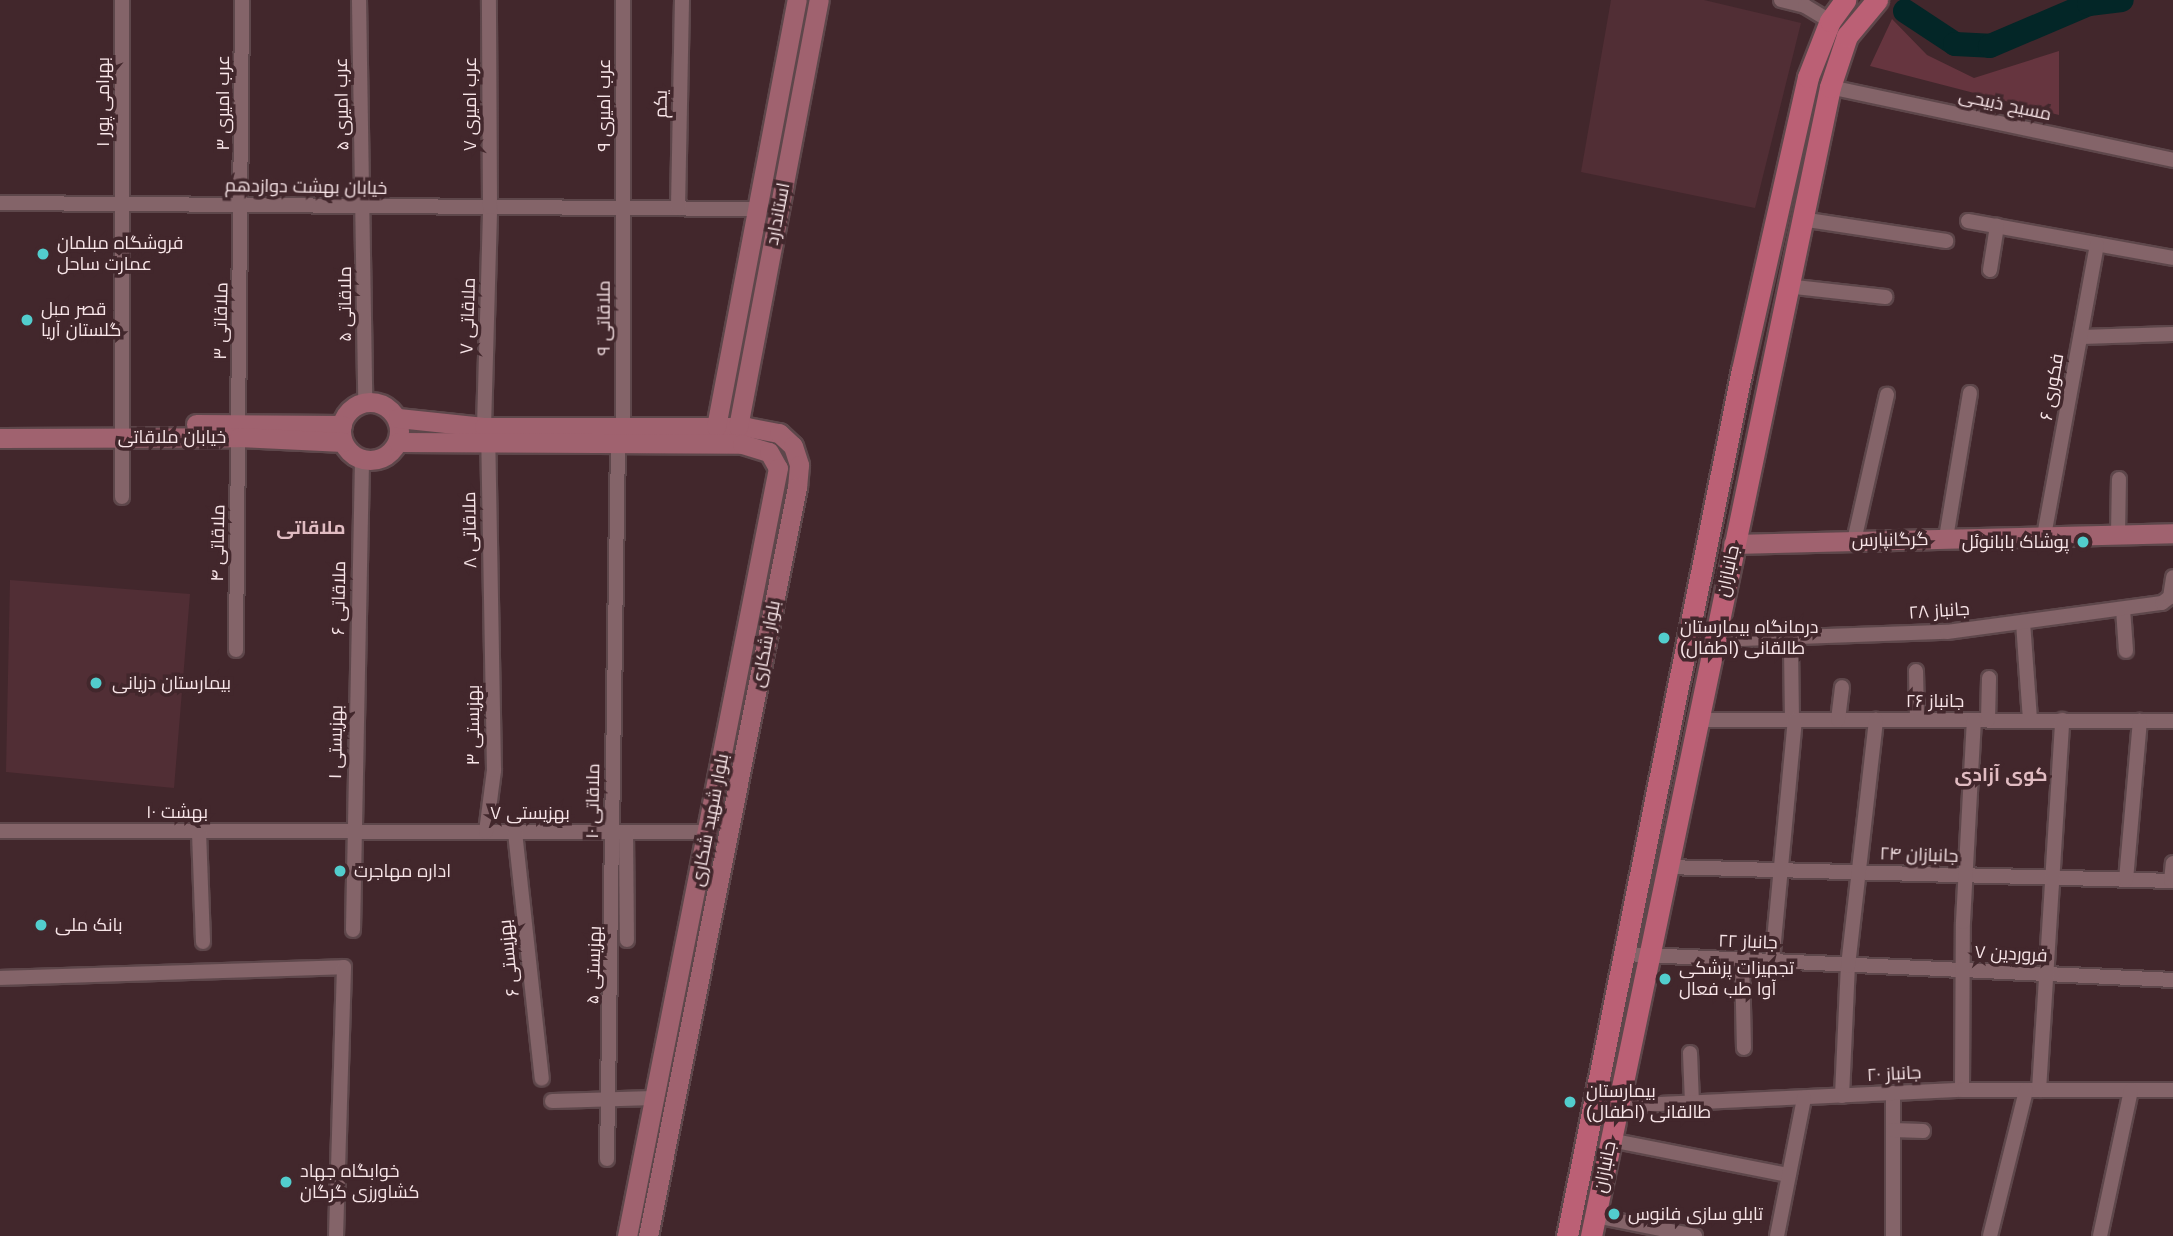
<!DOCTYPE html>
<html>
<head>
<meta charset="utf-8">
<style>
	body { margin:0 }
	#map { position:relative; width:2173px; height:1236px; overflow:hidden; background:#42272c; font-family:Helvetica,Cairo,sans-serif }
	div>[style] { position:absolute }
	.built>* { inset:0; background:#512e35 }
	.green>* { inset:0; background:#66353f }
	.river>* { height:24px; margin:-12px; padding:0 12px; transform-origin:12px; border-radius:12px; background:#032627 }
	.roads { filter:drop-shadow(2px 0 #5e474b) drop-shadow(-2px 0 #5e474b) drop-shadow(0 2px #5e474b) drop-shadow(0 -2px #5e474b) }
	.street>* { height:14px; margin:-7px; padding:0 7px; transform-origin:7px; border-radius:7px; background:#846469 }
	.secondary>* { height:19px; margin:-9.5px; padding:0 9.5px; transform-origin:9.5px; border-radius:9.5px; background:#a0626f }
	.secondary>.ring { margin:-9.5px; padding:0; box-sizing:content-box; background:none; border:19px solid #a0626f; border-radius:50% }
	.primary>* { height:21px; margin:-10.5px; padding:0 10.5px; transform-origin:10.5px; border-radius:10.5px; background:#bb6075 }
	.dots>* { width:19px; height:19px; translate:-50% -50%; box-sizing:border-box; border:4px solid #42272c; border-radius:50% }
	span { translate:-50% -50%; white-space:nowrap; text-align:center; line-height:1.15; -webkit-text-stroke:7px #42272c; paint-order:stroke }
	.street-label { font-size:18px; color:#f8e5e8 }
	.poi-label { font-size:18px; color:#f8e5e8 }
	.left { translate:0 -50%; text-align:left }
	.right { translate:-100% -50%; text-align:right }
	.neighbourhood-label { font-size:19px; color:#e1bcc2; font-weight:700 }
</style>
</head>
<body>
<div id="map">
	<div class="built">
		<div style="clip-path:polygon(1611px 0,1704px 0,1801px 23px,1755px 208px,1581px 172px)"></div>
		<div style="clip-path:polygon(10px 580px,190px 594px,174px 788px,6px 772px)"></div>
	</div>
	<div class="green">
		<div style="clip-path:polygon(1892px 19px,1927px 55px,1974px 78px,2059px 51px,2059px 115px,1870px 66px)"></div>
	</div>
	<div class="river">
		<div style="left:1905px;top:11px;width:60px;rotate:33.4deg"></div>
		<div style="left:1955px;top:44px;width:35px;rotate:3deg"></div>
		<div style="left:1990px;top:46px;width:108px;rotate:-23deg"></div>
		<div style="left:2089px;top:4px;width:33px;rotate:-7deg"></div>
	</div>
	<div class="roads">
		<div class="street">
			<div style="left:122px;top:0;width:497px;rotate:90deg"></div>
			<div style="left:359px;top:0;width:401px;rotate:89.1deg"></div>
			<div style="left:623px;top:0;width:427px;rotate:90deg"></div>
			<div style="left:1781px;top:0;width:25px;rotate:14deg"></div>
			<div style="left:1805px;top:6px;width:29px;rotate:31deg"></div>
			<div style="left:1830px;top:87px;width:351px;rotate:12deg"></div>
			<div style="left:0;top:203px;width:755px;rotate:0.46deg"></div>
			<div style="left:678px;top:208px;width:208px;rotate:-88.9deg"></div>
			<div style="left:1801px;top:219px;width:147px;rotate:8.6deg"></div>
			<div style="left:1968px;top:221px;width:208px;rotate:10.2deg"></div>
			<div style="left:1990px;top:270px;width:45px;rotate:-81deg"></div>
			<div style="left:1786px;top:286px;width:100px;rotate:6.3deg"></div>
			<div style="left:2081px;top:337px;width:92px;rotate:-1.9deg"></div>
			<div style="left:484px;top:427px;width:220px;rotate:-88.4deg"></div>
			<div style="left:490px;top:207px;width:207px;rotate:-90.3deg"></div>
			<div style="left:2118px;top:534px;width:55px;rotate:-89deg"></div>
			<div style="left:2044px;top:536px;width:296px;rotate:-79.7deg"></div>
			<div style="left:1946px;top:538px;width:147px;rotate:-80.6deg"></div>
			<div style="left:1854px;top:541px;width:150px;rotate:-77.3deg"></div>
			<div style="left:2123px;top:609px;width:42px;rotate:85.9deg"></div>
			<div style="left:2023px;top:622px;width:98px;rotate:85.9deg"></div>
			<div style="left:1713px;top:640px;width:234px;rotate:-2deg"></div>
			<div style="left:1947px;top:632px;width:217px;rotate:-7.7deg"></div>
			<div style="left:2162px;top:603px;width:10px;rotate:-37deg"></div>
			<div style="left:2170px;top:597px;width:20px;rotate:-81deg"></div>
			<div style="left:1791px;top:648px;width:72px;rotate:89.2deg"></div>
			<div style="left:236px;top:650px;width:650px;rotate:-89.47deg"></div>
			<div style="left:1916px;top:671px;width:49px;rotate:88.8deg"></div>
			<div style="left:1696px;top:720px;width:477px;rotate:0.1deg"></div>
			<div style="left:1838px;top:720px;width:33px;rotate:-83deg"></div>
			<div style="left:1988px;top:720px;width:42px;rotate:-88.6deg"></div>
			<div style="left:0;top:831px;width:707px;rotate:0.08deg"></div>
			<div style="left:199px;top:832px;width:110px;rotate:87.9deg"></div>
			<div style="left:486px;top:832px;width:63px;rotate:-82.6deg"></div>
			<div style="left:494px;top:770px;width:328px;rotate:-91deg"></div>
			<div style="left:515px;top:832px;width:248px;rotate:83.8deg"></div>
			<div style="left:626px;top:832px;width:108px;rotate:89.5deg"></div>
			<div style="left:1666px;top:867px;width:507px;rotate:1.58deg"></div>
			<div style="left:2126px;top:880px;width:160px;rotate:-85deg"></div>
			<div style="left:2171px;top:881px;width:18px;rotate:-84deg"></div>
			<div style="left:353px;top:930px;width:471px;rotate:-88.9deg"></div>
			<div style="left:1624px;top:954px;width:550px;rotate:2.71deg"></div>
			<div style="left:1742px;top:961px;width:87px;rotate:88.7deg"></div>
			<div style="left:1772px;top:962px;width:243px;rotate:-84.6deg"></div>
			<div style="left:0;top:978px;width:344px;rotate:-1.8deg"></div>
			<div style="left:344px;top:967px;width:269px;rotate:91.7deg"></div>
			<div style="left:1690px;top:1053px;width:50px;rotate:87.7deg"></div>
			<div style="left:1962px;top:1090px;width:168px;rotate:-89.7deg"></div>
			<div style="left:1963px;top:922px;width:202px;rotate:-86.9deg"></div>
			<div style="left:2039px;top:1090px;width:371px;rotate:-86.4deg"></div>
			<div style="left:1893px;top:1094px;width:142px;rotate:90deg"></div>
			<div style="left:1842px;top:1096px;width:130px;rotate:-87.4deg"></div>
			<div style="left:1848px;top:966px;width:248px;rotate:-83.5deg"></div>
			<div style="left:552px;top:1101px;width:103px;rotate:-1.7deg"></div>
			<div style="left:1617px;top:1106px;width:345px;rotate:-2.7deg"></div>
			<div style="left:1962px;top:1090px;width:211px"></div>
			<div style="left:1893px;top:1130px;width:30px;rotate:2deg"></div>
			<div style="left:1610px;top:1140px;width:182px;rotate:11.1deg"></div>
			<div style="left:607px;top:1159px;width:716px;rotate:-89.12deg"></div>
			<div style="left:1595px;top:1216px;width:102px;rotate:11.3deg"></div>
			<div style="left:1777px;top:1236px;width:141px;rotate:-78.9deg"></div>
			<div style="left:1990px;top:1236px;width:150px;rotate:-76.1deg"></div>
			<div style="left:2100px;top:1236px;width:149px;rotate:-78deg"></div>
		</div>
		<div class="secondary">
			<div class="ring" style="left:341px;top:402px;width:39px;height:39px"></div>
			<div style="left:398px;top:418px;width:86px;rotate:6deg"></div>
			<div style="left:484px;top:427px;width:263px"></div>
			<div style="left:747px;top:427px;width:33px;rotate:11deg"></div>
			<div style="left:779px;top:433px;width:19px;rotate:43deg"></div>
			<div style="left:793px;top:446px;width:20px;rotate:72deg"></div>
			<div style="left:799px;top:465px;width:22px;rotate:95deg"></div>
			<div style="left:797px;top:487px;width:764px;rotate:101.25deg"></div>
			<div style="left:196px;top:424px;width:146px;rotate:0.4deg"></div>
			<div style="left:716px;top:427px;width:435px;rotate:-79.3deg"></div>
			<div style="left:738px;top:427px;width:435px;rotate:-79.3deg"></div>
			<div style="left:0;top:438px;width:239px;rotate:-0.2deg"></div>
			<div style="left:239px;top:437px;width:104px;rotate:2.8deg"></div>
			<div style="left:398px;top:442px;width:344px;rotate:0.3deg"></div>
			<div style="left:742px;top:444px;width:28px;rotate:17deg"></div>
			<div style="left:769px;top:452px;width:18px;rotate:61deg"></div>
			<div style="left:778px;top:468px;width:783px;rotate:101.12deg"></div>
			<div style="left:1733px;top:544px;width:440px;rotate:-1.4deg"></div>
		</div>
		<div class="primary">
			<div style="left:1567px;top:1236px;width:884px;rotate:-78.58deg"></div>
			<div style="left:1742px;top:370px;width:300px;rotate:-77.3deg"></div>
			<div style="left:1808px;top:77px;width:60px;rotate:-68.6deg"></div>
			<div style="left:1830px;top:21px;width:26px;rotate:-54deg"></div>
			<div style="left:1591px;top:1236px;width:1174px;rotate:-78.25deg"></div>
			<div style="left:1830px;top:87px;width:54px;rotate:-71.6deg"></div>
			<div style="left:1847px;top:36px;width:47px;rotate:-50.2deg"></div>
		</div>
	</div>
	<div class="dots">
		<div style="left:43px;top:254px;background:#52cdcd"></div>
		<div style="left:27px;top:320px;background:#52cdcd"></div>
		<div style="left:2083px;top:542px;background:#52cdcd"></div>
		<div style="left:1664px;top:638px;background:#52cdcd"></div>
		<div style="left:96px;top:683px;background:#52cdcd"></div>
		<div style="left:340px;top:871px;background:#52cdcd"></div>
		<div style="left:41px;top:925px;background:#52cdcd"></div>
		<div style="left:1665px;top:979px;background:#52cdcd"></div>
		<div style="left:1570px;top:1102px;background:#52cdcd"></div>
		<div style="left:286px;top:1182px;background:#52cdcd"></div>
		<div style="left:1614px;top:1214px;background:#52cdcd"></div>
	</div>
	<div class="street-label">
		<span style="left:103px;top:102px;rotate:-90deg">۱ بهرامی پور</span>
		<span style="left:223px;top:103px;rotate:-90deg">۳ عرب امیری</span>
		<span style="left:342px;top:104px;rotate:-91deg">۵ عرب امیری</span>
		<span style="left:470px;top:104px;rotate:-90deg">۷ عرب امیری</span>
		<span style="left:661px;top:104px;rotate:-89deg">یکم</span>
		<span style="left:604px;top:105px;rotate:-90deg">۹ عرب امیری</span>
		<span style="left:2005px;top:105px;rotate:12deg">مسیح ذبیحی</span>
		<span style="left:306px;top:187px;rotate:1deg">خیابان بهشت دوازدهم</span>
		<span style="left:778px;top:214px;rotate:-79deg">استاندارد</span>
		<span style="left:345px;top:304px;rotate:-90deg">ملاقاتی ۵</span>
		<span style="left:468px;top:316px;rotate:-88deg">۷ ملاقاتی</span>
		<span style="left:604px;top:318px;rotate:-90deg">ملاقاتی ۹</span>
		<span style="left:221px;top:321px;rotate:-89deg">ملاقاتی ۳</span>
		<span style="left:2052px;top:387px;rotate:-80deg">فکوری ۶</span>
		<span style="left:172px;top:437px">خیابان ملاقاتی</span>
		<span style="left:470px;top:530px;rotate:-91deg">ملاقاتی ۸</span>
		<span style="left:1890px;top:540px;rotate:-1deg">گرگانپارس</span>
		<span style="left:218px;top:543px;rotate:-89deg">ملاقاتی ۴</span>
		<span style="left:1728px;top:571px;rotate:-78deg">جانبازان</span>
		<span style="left:339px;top:598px;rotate:-89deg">۶ ملاقاتی</span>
		<span style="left:1939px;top:611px;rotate:-4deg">جانباز ۲۸</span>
		<span style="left:766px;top:644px;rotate:-79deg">بلوار شکاری</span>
		<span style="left:1935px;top:701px">جانباز ۲۶</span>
		<span style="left:473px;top:725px;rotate:-90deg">۳ بهزیستی</span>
		<span style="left:336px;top:742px;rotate:-89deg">بهزیستی ۱</span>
		<span style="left:593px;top:801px;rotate:-89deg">۱۰ ملاقاتی</span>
		<span style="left:177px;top:812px">بهشت ۱۰</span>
		<span style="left:530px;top:813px">۷ بهزیستی</span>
		<span style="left:710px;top:820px;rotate:-79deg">بلوار شهید شکاری</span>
		<span style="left:1919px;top:855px;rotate:2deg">جانبازان ۲۴</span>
		<span style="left:1748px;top:942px;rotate:2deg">۲۲ جانباز</span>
		<span style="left:2011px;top:954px;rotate:3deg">فروردین ۷</span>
		<span style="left:509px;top:958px;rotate:-96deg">بهزیستی ۶</span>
		<span style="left:594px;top:965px;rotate:-88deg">۵ بهزیستی</span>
		<span style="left:1894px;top:1074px;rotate:-3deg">۲۰ جانباز</span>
		<span style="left:1605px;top:1167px;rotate:-79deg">جانبازان</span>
	</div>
	<div class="poi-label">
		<span class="left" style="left:57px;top:254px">فروشگاه مبلمان<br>عمارت ساحل</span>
		<span class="left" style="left:41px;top:320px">قصر مبل<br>گلستان آریا</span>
		<span class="right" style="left:2069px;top:542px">پوشاک بابانوئل</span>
		<span class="left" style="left:1680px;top:638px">درمانگاه بیمارستان<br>طالقانی (اطفال)</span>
		<span class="left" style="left:112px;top:683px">بیمارستان دزیانی</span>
		<span class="left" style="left:354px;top:871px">اداره مهاجرت</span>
		<span class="left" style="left:55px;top:925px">بانک ملی</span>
		<span class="left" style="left:1679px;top:979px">تجهیزات پزشکی<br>آوا طب فعال</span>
		<span class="left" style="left:1586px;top:1102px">بیمارستان<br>طالقانی (اطفال)</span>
		<span class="left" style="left:300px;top:1182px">خوابگاه جهاد<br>کشاورزی گرگان</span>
		<span class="left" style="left:1628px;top:1214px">تابلو سازی فانوس</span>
	</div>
	<div class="neighbourhood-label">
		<span style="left:311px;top:528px">ملاقاتی</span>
		<span style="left:2001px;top:775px">کوی آزادی</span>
	</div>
</div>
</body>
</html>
